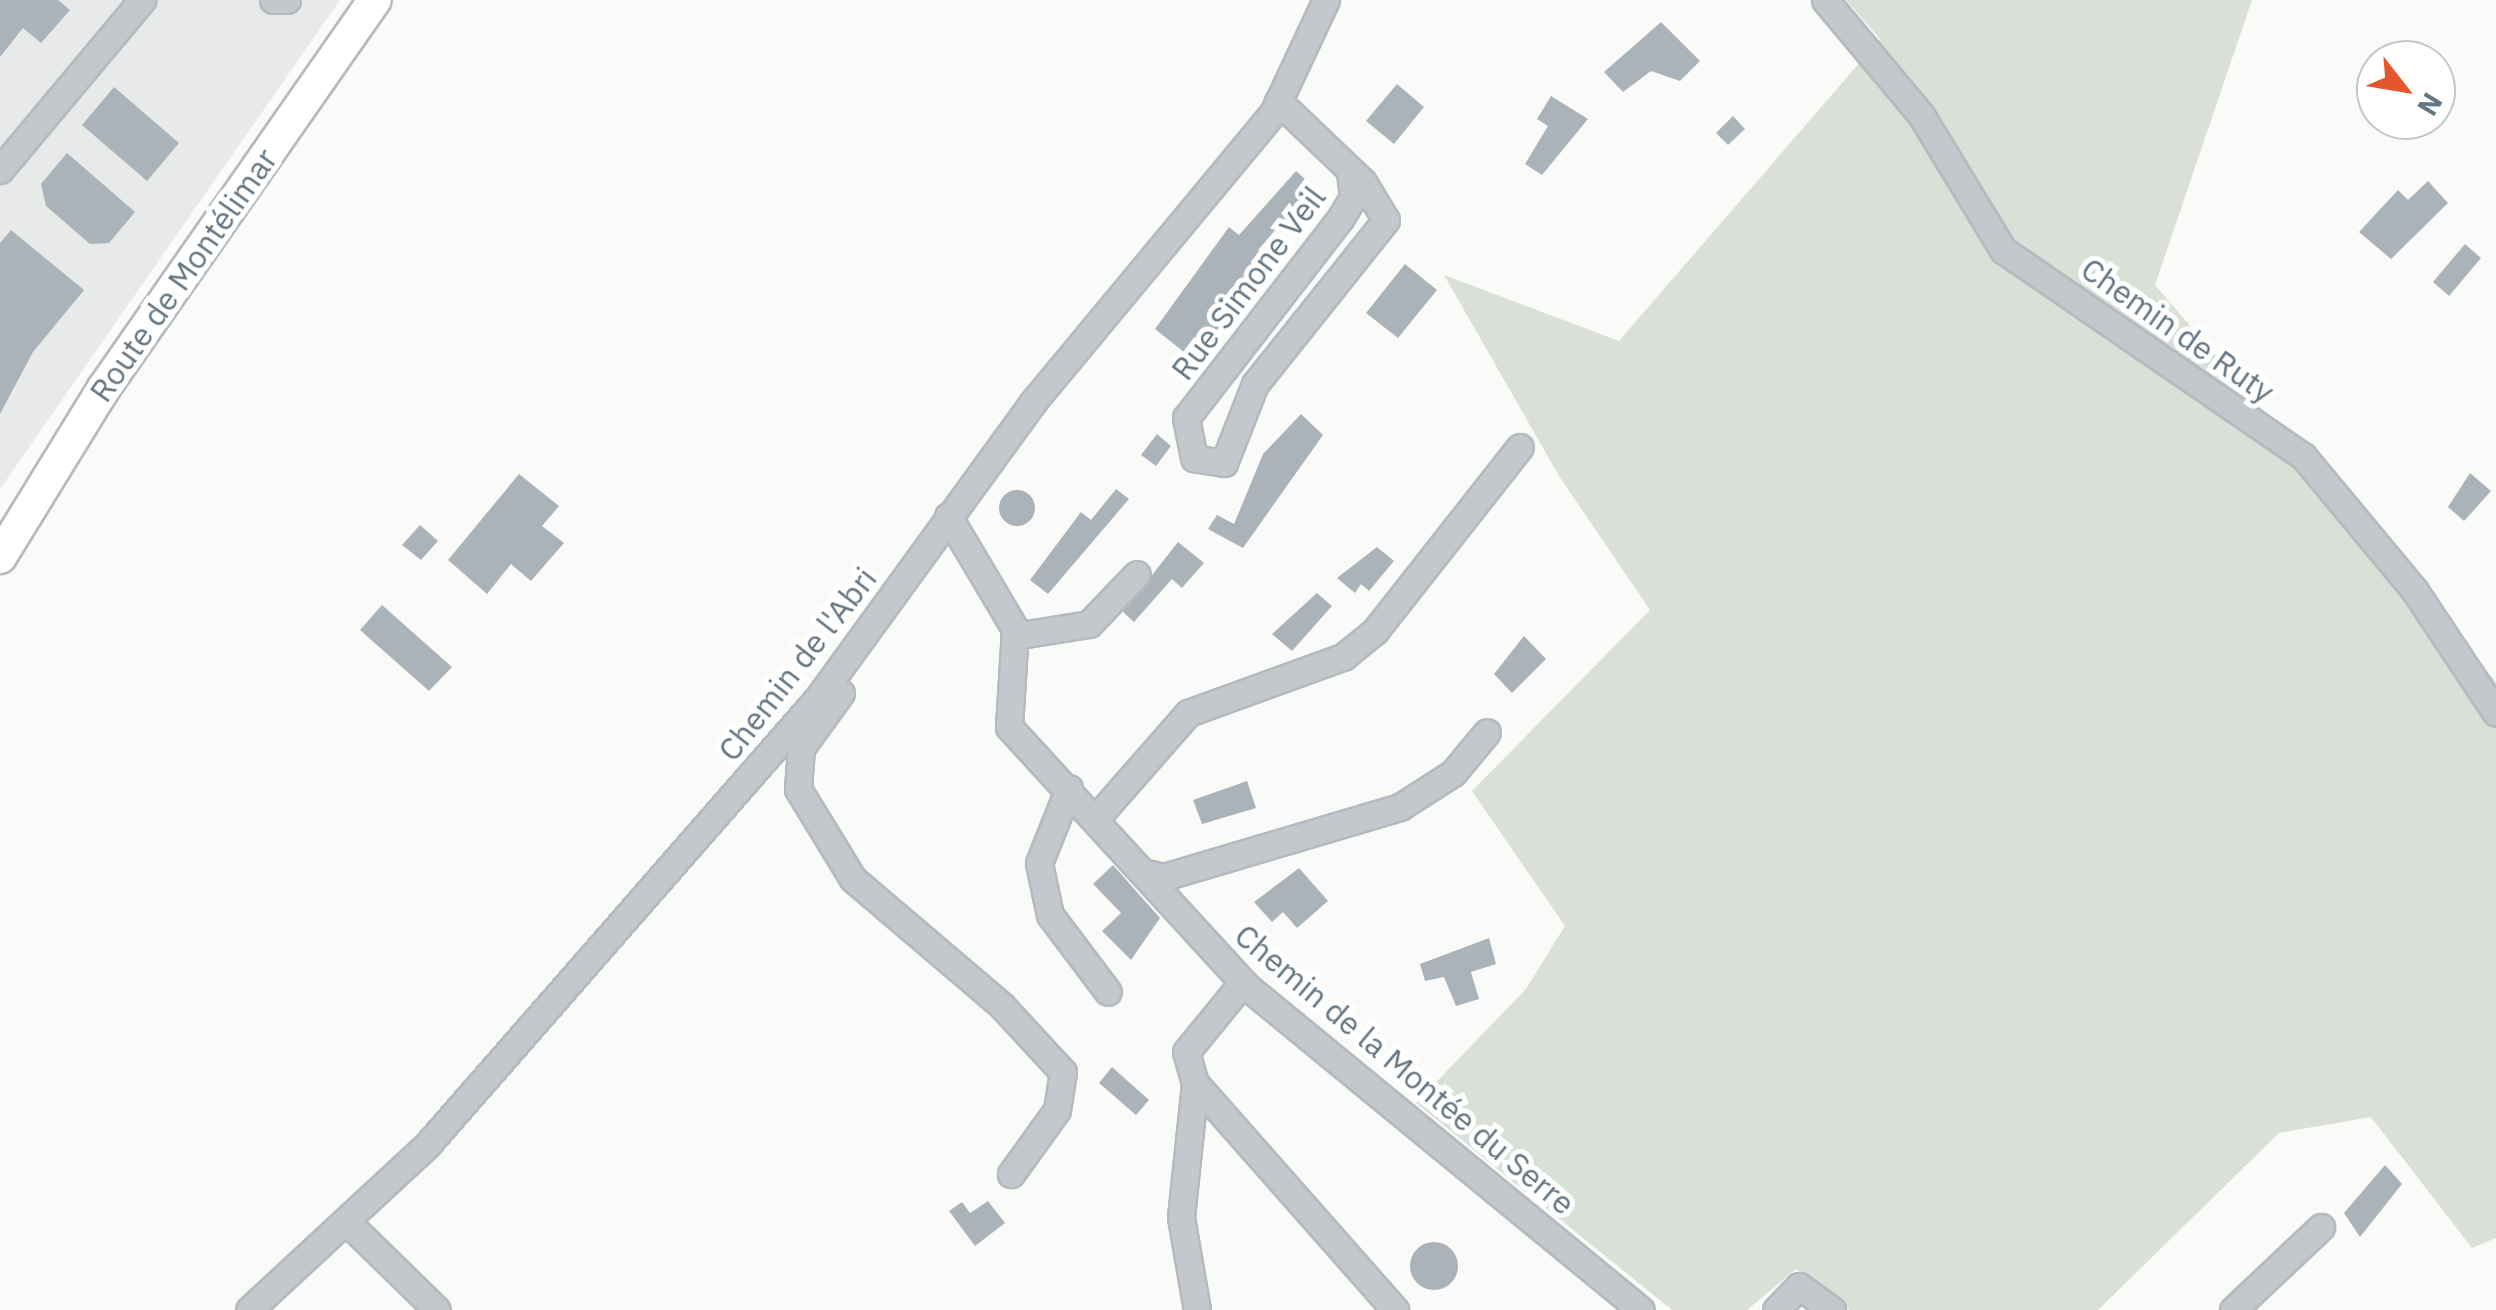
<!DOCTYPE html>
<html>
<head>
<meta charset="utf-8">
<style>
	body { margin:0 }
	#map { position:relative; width:2496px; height:1310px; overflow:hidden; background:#fafaf8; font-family:"IBM Plex Sans",sans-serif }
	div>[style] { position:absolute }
	.built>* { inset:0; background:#e8e9e9 }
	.green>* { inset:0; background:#dadfd7 }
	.building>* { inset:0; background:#aab3b9 }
	.round { border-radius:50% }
	.roads { filter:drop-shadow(2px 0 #b5babe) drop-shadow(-2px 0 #b5babe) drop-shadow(0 2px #b5babe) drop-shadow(0 -2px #b5babe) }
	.minor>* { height:25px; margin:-12.5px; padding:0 12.5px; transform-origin:12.5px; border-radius:12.5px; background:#c3c8cc }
	.major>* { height:32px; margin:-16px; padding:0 16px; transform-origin:16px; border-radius:16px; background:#fff }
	span { translate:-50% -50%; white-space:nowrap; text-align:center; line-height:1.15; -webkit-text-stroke:10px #fff; paint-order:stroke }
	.street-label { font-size:32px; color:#657683 }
	.north { position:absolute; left:2356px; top:40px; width:100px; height:100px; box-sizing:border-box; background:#fff; border:2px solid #c1c8cd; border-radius:50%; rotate:121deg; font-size:28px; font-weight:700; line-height:40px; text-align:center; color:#657683 }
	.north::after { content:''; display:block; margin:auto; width:35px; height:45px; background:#e4572e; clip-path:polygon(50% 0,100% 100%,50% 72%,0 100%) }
</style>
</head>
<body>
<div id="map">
	<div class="built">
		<div style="clip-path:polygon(0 0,340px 0,0 489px)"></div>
	</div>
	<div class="green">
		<div style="clip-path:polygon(1846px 0,2252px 0,2155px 285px,2496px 682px,2496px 1238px,2472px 1248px,2371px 1117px,2279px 1133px,2098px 1310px,1850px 1310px,1796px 1269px,1747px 1310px,1672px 1310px,1416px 1103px,1526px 989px,1565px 926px,1472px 791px,1650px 610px,1559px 476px,1444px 275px,1619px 341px,1880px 39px)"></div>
	</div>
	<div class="building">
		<div style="clip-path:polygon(0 0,58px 0,70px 10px,41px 43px,23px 28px,0 57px)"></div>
		<div style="clip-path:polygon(1661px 22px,1700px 61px,1680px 81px,1651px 71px,1623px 92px,1604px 72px)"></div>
		<div style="clip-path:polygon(1397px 84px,1424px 107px,1394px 144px,1366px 121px)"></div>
		<div style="clip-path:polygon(114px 87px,179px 143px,147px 181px,82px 125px)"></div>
		<div style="clip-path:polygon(1551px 96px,1588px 119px,1542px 175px,1525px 164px,1548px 126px,1537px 119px)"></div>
		<div style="clip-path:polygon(1733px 116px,1745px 129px,1728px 145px,1716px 133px)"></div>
		<div style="clip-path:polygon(67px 153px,135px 212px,109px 243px,90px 244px,46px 206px,41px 184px)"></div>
		<div style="clip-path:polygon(1296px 171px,1327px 199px,1301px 228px,1283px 221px,1258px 250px,1271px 261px,1194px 360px,1155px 329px,1229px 227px,1239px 235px)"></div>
		<div style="clip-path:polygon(2428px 181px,2448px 203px,2391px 259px,2359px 232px,2398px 190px,2408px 200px)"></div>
		<div style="clip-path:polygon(11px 230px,84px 290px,33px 352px,0 414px,0 243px)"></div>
		<div style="clip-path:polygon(2465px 244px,2481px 258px,2449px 296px,2433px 282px)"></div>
		<div style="clip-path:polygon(1405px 264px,1437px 290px,1398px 338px,1366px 313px)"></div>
		<div style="clip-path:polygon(1301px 414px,1323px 435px,1243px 548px,1208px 529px,1217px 515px,1234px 524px,1263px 454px)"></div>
		<div style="clip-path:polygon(1157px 434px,1171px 446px,1156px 466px,1141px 455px)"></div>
		<div style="clip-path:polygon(2470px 473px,2491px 491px,2464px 521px,2448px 507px)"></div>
		<div style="clip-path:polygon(519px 474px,559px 506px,542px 526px,564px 543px,531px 581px,511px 564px,487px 594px,448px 560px)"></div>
		<div style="clip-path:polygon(1116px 489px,1129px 499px,1048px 594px,1030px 580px,1081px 512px,1091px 520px)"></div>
		<div class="round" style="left:999px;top:490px;width:36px;height:36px"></div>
		<div style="clip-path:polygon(420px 525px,438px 541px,421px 560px,402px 545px)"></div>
		<div style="clip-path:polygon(1178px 542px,1204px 563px,1182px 588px,1172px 579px,1134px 622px,1123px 612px)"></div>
		<div style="clip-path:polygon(1377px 547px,1394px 561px,1369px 591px,1361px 584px,1355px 593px,1337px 578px)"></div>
		<div style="clip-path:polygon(1317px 593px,1332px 606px,1292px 651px,1272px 634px)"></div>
		<div style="clip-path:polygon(382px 605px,452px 667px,429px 691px,360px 630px)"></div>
		<div style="clip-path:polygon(1524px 636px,1546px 659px,1512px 693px,1494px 674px)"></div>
		<div style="clip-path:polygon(1247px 781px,1256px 808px,1202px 824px,1193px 800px)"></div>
		<div style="clip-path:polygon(1113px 865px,1160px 918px,1131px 960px,1102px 931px,1121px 913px,1093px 884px)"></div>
		<div style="clip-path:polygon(1299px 868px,1328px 901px,1297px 928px,1283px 912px,1272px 922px,1254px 902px)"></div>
		<div style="clip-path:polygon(1489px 938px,1496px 964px,1471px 972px,1479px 999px,1456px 1006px,1444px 977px,1425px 981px,1420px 964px)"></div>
		<div style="clip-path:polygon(1112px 1067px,1149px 1100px,1136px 1115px,1099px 1083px)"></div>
		<div style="clip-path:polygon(2385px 1165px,2402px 1184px,2360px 1237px,2344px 1213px)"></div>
		<div style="clip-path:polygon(988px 1201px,1005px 1223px,975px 1246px,949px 1211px,962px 1202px,970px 1213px)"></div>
		<div class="round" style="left:1410px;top:1242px;width:48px;height:48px"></div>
	</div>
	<div class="roads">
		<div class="minor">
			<div style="left:273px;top:0;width:14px"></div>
			<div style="left:1825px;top:0;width:150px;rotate:50.1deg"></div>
			<div style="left:1921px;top:115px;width:158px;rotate:58.7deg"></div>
			<div style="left:2003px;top:250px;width:364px;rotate:34.5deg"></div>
			<div style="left:2303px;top:456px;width:175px;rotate:50.3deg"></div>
			<div style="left:2415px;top:591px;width:146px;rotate:56.4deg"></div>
			<div style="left:1278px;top:101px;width:117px;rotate:43.6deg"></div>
			<div style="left:1363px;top:182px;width:44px;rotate:58.8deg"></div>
			<div style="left:1386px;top:220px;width:210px;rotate:128.6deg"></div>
			<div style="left:1255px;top:384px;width:85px;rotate:111.4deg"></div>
			<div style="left:1224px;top:463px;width:30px;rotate:-171deg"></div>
			<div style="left:1194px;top:458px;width:41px;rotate:-101.3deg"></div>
			<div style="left:1186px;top:418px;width:252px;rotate:-52.3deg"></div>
			<div style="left:1340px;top:219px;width:26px;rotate:-59deg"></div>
			<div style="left:1353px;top:197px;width:24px;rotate:-97deg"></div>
			<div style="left:0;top:170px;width:222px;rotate:-50.1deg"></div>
			<div style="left:948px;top:516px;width:131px;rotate:59.3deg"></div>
			<div style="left:1015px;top:629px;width:98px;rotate:93.5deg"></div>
			<div style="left:1009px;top:727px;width:350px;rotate:47.5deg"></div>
			<div style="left:1245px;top:985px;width:512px;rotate:39.38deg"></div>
			<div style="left:1014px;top:636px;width:76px;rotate:-9.1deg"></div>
			<div style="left:1089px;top:624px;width:69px;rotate:-46.2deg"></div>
			<div style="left:841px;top:693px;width:68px;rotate:126deg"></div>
			<div style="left:801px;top:748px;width:41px;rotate:94.2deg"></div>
			<div style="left:798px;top:789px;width:105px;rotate:58.6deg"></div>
			<div style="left:853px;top:879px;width:196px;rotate:40.4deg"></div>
			<div style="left:1002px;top:1006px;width:90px;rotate:47.3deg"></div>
			<div style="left:1063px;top:1072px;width:38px;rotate:99deg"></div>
			<div style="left:1057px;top:1110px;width:79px;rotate:125.7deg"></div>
			<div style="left:1069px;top:788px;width:81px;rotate:111.8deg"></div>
			<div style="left:1039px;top:863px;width:53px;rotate:78.1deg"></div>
			<div style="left:1050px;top:915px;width:96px;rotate:53deg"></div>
			<div style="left:1097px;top:817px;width:138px;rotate:-48.8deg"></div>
			<div style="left:1188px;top:713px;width:165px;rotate:-19.9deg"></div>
			<div style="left:1343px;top:657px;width:41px;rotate:-39.1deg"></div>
			<div style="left:1375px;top:631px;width:234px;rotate:-51.8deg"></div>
			<div style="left:1142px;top:872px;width:23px;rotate:13deg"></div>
			<div style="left:1164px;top:877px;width:246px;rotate:-16.5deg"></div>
			<div style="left:1400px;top:807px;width:63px;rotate:-32.7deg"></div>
			<div style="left:1453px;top:773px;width:53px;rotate:-50.3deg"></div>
			<div style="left:1195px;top:1083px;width:303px;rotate:48.6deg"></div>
			<div style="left:348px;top:1223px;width:124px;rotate:44.3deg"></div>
			<div style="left:249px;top:1310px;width:244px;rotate:-42.8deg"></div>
			<div style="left:428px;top:1144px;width:592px;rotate:-48.83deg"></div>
			<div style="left:818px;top:698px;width:366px;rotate:-54deg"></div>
			<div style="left:1033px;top:402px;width:376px;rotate:-50.3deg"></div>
			<div style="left:1273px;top:113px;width:125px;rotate:-64.9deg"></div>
			<div style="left:1197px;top:1310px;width:94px;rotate:-99.8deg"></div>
			<div style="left:1181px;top:1217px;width:135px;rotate:-84deg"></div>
			<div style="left:1195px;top:1083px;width:32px;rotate:-106deg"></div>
			<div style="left:1186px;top:1052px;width:90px;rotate:-50.8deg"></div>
			<div style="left:1776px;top:1310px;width:33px;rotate:-46deg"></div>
			<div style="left:1799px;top:1286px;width:41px;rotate:36deg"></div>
			<div style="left:2233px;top:1310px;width:121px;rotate:-43.3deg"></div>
		</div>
		<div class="major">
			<div style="left:0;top:557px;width:198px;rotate:-58.4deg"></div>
			<div style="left:104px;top:388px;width:473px;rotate:-55.1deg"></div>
		</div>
	</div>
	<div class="street-label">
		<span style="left:183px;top:275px;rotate:-55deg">Route de Montélimar</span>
		<span style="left:1248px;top:283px;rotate:-53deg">Rue Simone Veil</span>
		<span style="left:2178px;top:330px;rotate:35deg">Chemin de Ruty</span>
		<span style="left:797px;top:664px;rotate:-52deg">Chemin de l'Abri</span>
		<span style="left:1405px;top:1069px;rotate:40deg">Chemin de la Montée du Serre</span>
	</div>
	<div class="north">N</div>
</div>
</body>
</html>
